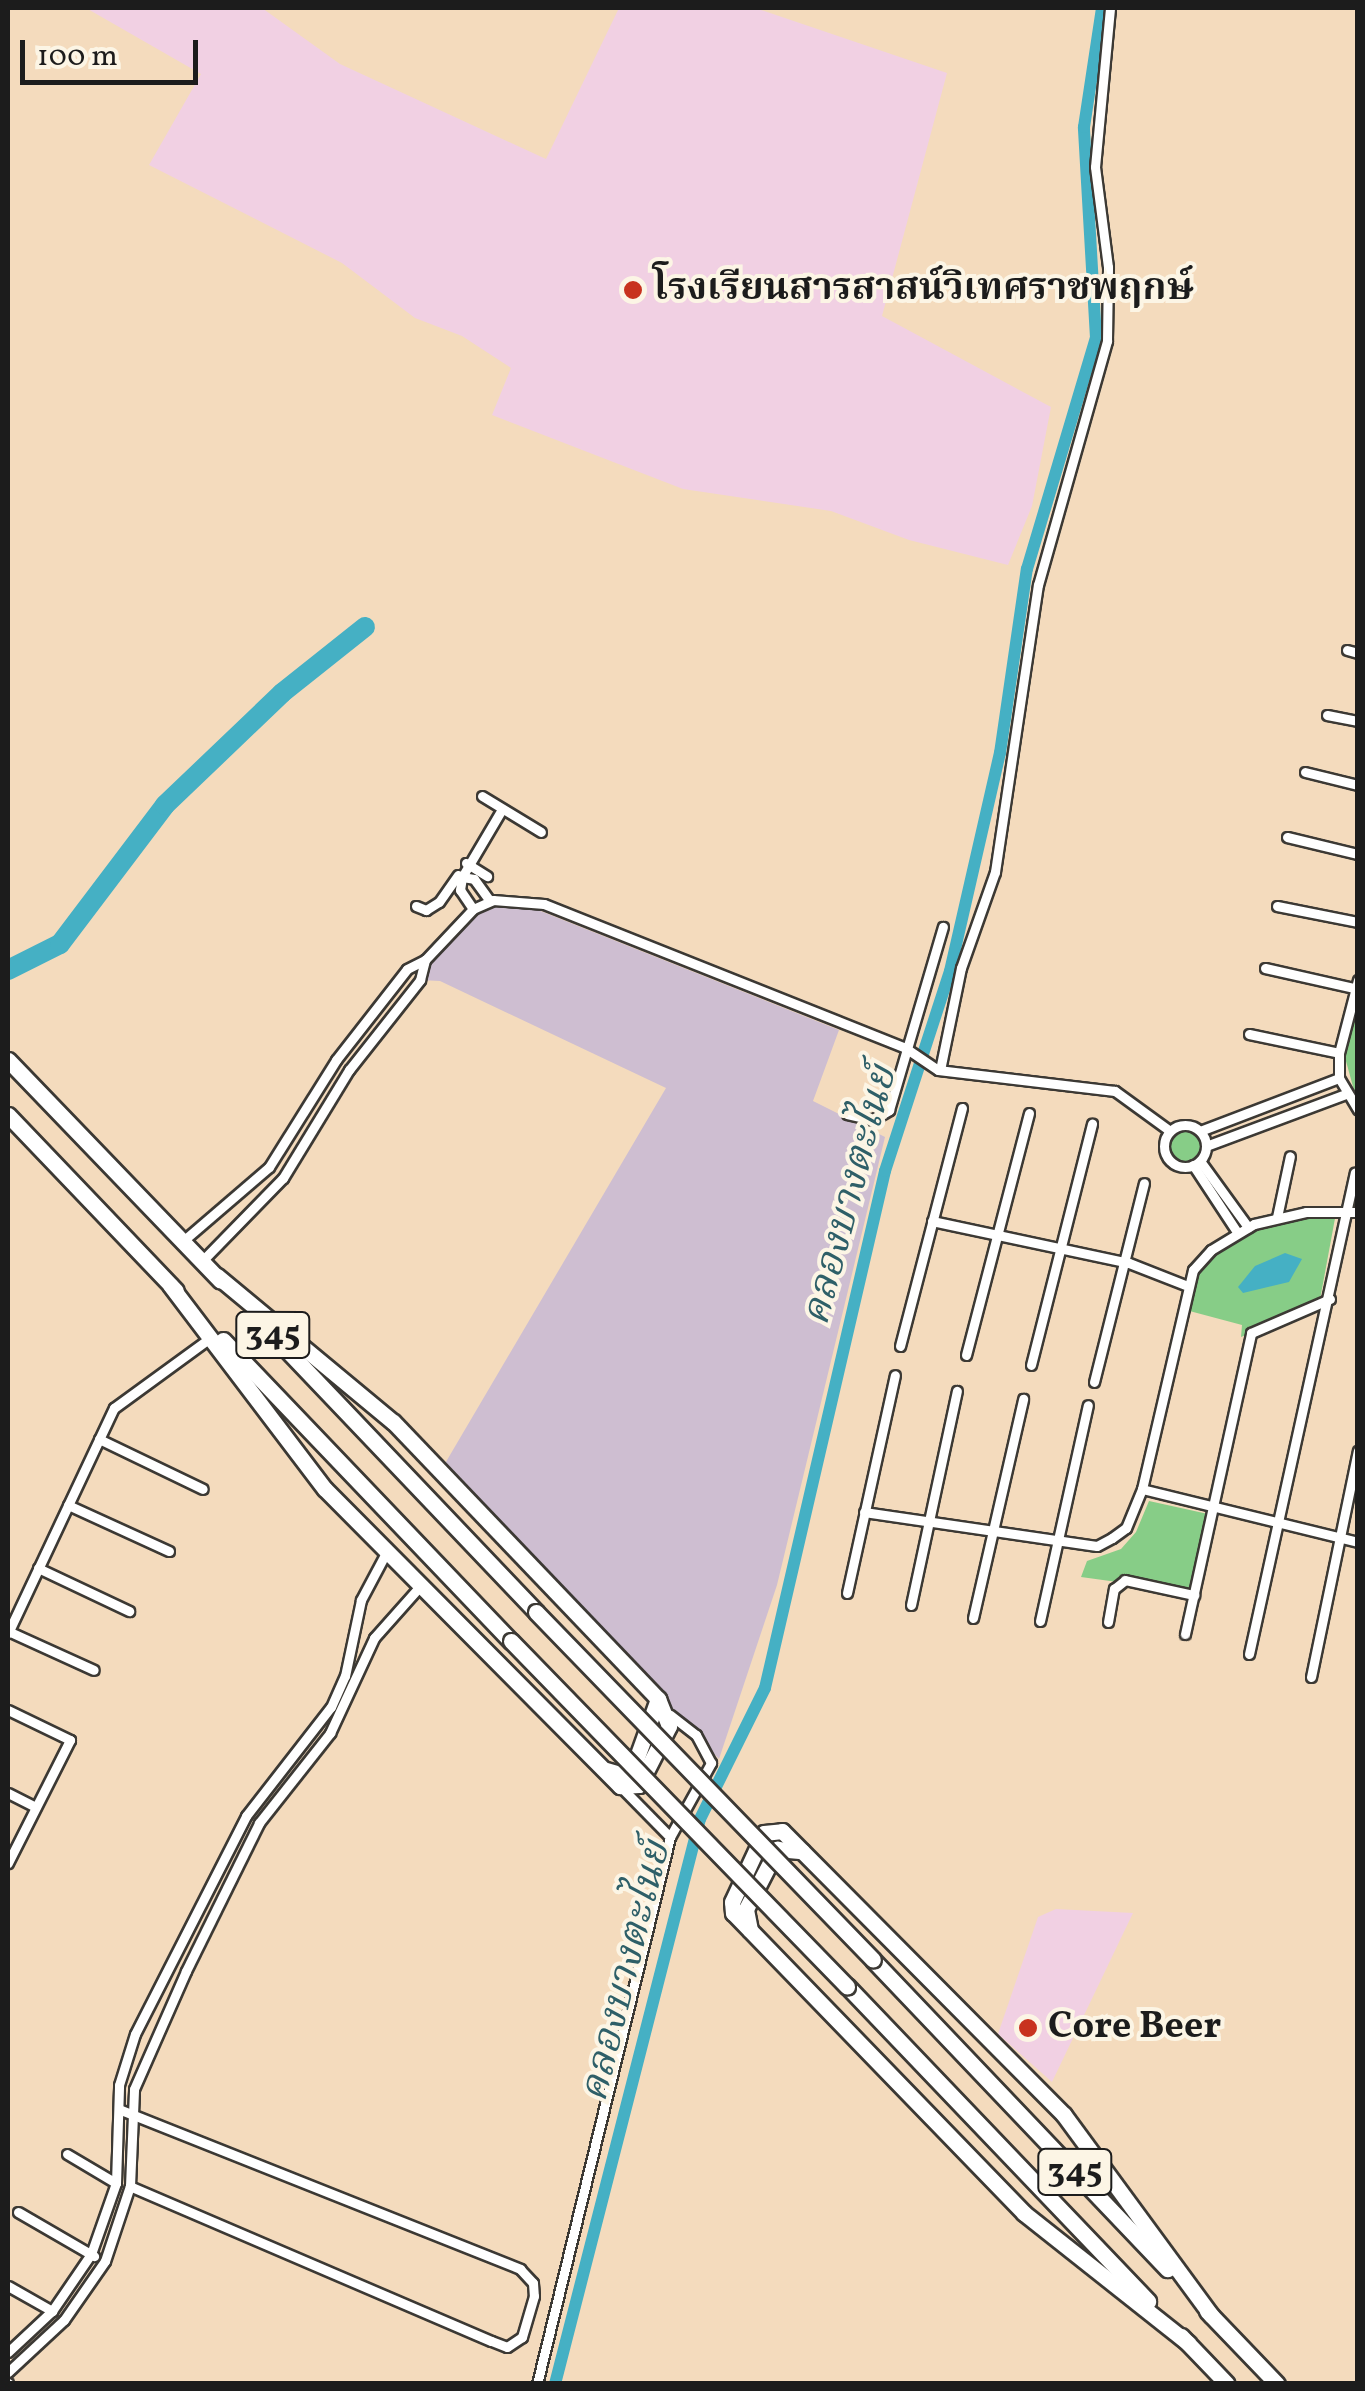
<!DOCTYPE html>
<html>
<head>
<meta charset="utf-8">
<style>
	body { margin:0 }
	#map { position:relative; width:1365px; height:2391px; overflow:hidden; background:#f4dbbd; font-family:Vollkorn,"Noto Serif Thai",serif }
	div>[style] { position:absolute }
	.built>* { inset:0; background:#f1d0e3 }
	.industrial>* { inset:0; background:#cebed1 }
	.green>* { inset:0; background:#87cd87 }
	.round { border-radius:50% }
	.water>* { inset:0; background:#45b0c4 }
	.canal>* { height:12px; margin:-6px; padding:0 6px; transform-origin:6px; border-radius:6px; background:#45b0c4 }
	.river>* { height:20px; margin:-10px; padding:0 10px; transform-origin:10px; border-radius:10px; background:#45b0c4 }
	.roads { filter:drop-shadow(2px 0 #3c3934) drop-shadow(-2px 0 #3c3934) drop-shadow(0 2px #3c3934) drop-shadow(0 -2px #3c3934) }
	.street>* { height:9px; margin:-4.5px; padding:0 4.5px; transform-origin:4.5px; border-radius:4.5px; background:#fff }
	.street>.ring { margin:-4.5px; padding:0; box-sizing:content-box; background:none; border:9px solid #fff; border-radius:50% }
	.primary>* { height:15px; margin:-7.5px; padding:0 7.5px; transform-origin:7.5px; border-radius:7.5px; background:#fff }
	.bridges { filter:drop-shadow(2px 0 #3c3934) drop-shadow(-2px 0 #3c3934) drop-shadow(0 2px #3c3934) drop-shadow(0 -2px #3c3934) }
	.primary-bridge>* { height:15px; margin:-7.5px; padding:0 7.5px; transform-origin:7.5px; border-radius:7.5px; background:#fff }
	.dots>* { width:28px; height:28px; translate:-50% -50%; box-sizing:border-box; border:5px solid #fcf5e5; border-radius:50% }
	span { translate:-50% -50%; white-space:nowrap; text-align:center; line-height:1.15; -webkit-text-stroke:8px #fcf5e5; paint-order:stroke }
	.shield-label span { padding:2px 8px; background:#fcf5e5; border:2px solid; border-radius:8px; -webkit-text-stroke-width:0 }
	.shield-label { font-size:35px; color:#1c1c1c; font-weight:700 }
	.poi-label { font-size:38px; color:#1c1c1c; font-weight:700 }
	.left { translate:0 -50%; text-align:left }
	.water-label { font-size:40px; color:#2e5f68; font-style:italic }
	.frame { position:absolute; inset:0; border:10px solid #1c1c1c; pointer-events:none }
	.scale { position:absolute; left:20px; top:40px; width:178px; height:45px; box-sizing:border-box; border:5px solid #1c1c1c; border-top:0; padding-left:12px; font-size:30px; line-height:35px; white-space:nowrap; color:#1c1c1c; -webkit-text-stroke:8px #fcf5e5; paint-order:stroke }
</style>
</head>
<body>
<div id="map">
	<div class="built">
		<div style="clip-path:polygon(86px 8px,262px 8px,340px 64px,546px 159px,619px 8px,755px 8px,947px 73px,882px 316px,1051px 407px,1032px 506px,1008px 565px,909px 540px,831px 511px,683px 489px,492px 415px,511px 368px,462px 336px,415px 318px,342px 263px,149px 165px,201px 74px)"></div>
		<div style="clip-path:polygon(1056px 1909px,1133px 1913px,1052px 2082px,998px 2034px,1038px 1917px)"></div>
	</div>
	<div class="industrial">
		<div style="clip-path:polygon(490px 901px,533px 908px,839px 1030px,813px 1101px,885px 1137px,777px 1585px,719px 1759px,440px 1472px,666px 1088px,440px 981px,420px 980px,455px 924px)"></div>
	</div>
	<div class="green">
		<div style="clip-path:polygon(1357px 1008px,1357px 1101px,1344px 1054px)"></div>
		<div class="round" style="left:1164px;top:1125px;width:42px;height:42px"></div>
		<div style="clip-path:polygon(1306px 1213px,1336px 1213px,1319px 1305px,1241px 1337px,1242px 1325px,1182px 1309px,1185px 1288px,1212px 1252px,1253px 1227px)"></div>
		<div style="clip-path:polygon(1149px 1501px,1208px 1514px,1190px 1592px,1081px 1577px,1087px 1561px,1121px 1549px,1136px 1532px)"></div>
	</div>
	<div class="water">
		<div style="clip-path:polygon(1285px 1253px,1302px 1259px,1289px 1282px,1243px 1293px,1238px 1287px,1255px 1266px)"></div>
	</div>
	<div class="canal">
		<div style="left:555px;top:2384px;width:583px;rotate:-75.61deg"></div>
		<div style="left:700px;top:1819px;width:146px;rotate:-63.6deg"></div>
		<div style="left:765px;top:1688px;width:531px;rotate:-76.93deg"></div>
		<div style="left:885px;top:1171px;width:210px;rotate:-72deg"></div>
		<div style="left:950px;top:971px;width:224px;rotate:-77.1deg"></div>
		<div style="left:1000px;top:753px;width:186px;rotate:-81.7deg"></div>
		<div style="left:1027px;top:569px;width:241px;rotate:-73.4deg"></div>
		<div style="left:1096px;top:338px;width:211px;rotate:-93.3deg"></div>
		<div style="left:1084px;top:127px;width:120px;rotate:-81.4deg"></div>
	</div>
	<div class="river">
		<div style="left:8px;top:970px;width:58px;rotate:-26.6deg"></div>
		<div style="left:60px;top:944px;width:174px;rotate:-52.9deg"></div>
		<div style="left:165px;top:805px;width:162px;rotate:-43.7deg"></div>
		<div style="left:282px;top:693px;width:106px;rotate:-38.5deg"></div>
	</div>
	<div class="roads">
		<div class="street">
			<div style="left:1347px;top:650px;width:11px;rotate:15deg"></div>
			<div style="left:1327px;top:715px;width:32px;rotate:11deg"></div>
			<div style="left:1305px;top:772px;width:55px;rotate:13.8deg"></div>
			<div style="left:482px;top:796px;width:69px;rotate:31.4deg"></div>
			<div style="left:1287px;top:837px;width:73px;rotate:13.5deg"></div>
			<div style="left:466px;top:863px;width:25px;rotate:32deg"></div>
			<div style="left:462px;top:877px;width:79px;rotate:-59.5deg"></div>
			<div style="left:416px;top:906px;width:11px;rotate:22deg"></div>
			<div style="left:426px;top:910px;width:15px;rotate:-32deg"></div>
			<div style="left:439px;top:902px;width:33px;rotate:-55deg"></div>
			<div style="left:1277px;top:906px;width:83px;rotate:11.2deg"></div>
			<div style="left:473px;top:909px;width:23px;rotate:-124deg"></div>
			<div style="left:460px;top:890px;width:13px;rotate:-81deg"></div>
			<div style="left:462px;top:877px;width:12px;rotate:9deg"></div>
			<div style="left:474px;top:879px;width:27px;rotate:54deg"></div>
			<div style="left:1265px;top:968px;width:95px;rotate:12.7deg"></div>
			<div style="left:1358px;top:980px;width:75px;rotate:104.6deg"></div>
			<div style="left:1339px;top:1053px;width:25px;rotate:90deg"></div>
			<div style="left:1339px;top:1078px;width:37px;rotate:59deg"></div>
			<div style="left:1249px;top:1034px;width:92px;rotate:11.9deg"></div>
			<div style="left:940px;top:1070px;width:104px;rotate:-78.4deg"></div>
			<div style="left:961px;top:968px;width:102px;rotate:-70.5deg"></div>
			<div style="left:995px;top:872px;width:290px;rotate:-81.5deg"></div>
			<div style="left:1038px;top:585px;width:254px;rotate:-74.2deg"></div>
			<div style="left:1107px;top:341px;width:74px;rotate:-89.2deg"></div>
			<div style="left:1108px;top:267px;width:101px;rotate:-97.4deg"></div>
			<div style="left:1095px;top:167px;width:160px;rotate:-84.6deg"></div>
			<div style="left:847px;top:1114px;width:26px;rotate:13deg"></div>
			<div style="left:872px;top:1120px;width:20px;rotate:-30deg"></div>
			<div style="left:889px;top:1110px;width:191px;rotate:-73.6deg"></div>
			<div class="ring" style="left:1164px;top:1125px;width:33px;height:33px"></div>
			<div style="left:1200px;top:1131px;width:149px;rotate:-20.9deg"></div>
			<div style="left:1206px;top:1146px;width:149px;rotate:-20.4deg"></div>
			<div style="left:1200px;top:1161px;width:82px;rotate:54deg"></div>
			<div style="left:1193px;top:1165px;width:80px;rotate:56.7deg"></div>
			<div style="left:1277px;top:1217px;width:62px;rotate:-78deg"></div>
			<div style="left:932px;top:1221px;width:201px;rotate:12deg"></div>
			<div style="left:1129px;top:1263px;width:60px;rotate:21.4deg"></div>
			<div style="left:183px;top:1241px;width:113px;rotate:-40.7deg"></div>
			<div style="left:269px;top:1167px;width:126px;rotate:-57.9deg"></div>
			<div style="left:336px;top:1060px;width:115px;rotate:-52deg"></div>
			<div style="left:407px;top:969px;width:20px;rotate:-27deg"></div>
			<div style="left:425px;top:960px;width:70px;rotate:-46.7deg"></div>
			<div style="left:473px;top:909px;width:22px;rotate:-24deg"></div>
			<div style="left:493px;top:900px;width:51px;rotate:4.5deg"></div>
			<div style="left:544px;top:904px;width:387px;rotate:21.7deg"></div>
			<div style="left:904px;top:1047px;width:41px;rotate:34.1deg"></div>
			<div style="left:938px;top:1070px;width:178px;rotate:6.8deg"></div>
			<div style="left:1115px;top:1091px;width:68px;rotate:36deg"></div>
			<div style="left:202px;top:1261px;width:116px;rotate:-45.7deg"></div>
			<div style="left:283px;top:1178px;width:127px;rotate:-58.6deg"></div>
			<div style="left:349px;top:1070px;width:115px;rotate:-51.7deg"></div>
			<div style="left:420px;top:980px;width:21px;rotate:-76deg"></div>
			<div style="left:900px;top:1346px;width:246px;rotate:-75.4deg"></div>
			<div style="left:966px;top:1355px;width:250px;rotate:-75.4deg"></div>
			<div style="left:1031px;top:1365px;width:249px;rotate:-75.8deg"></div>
			<div style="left:1094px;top:1382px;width:205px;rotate:-75.9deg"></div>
			<div style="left:99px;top:1439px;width:115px;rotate:25.7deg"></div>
			<div style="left:1142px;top:1489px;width:222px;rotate:13.8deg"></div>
			<div style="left:68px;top:1505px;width:111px;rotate:24.5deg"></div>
			<div style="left:864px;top:1512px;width:235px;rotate:8.3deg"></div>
			<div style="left:1097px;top:1546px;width:17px;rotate:-28deg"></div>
			<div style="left:1112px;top:1538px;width:17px;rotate:-36deg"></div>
			<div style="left:1126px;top:1528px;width:42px;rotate:-67.7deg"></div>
			<div style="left:1142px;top:1489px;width:225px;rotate:-76.9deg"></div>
			<div style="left:1193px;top:1270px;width:27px;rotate:-48deg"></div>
			<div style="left:1211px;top:1250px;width:50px;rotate:-31.2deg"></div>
			<div style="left:1254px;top:1224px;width:53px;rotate:-13deg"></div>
			<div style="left:1306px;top:1212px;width:52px"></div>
			<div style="left:38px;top:1568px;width:101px;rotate:25.3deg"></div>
			<div style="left:847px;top:1593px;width:223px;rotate:-77.6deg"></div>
			<div style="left:911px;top:1605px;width:219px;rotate:-77.9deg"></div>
			<div style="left:973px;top:1618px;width:225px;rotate:-77.1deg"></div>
			<div style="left:1040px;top:1621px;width:221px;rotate:-77.5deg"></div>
			<div style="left:1108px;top:1622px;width:34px;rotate:-80deg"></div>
			<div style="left:1114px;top:1589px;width:14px;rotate:-39deg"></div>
			<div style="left:1125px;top:1580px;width:71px;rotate:12.3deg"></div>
			<div style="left:8px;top:1631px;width:94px;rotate:24.4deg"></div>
			<div style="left:8px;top:1633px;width:249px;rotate:-64.8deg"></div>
			<div style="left:114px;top:1408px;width:119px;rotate:-36.1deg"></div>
			<div style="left:1185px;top:1634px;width:308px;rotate:-77.6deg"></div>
			<div style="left:1251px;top:1333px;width:86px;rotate:-23.3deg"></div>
			<div style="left:1249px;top:1654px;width:493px;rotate:-77.6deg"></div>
			<div style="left:1311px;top:1677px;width:231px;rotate:-78.3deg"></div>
			<div style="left:8px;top:1710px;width:69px;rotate:25.8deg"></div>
			<div style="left:70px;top:1740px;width:138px;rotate:116.8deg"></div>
			<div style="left:620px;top:1786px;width:71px;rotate:45.6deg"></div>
			<div style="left:8px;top:1793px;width:31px;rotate:27deg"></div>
			<div style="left:121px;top:2110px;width:430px;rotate:21.7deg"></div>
			<div style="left:520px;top:2269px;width:19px;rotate:47deg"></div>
			<div style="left:533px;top:2283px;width:13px;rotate:86deg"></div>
			<div style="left:534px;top:2296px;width:43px;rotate:106.3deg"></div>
			<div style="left:522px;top:2337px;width:18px;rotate:146deg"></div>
			<div style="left:507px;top:2347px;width:17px;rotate:-159deg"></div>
			<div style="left:491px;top:2341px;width:393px;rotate:-156.8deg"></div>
			<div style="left:67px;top:2154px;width:57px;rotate:30.6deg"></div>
			<div style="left:18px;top:2212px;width:88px;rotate:30.1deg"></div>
			<div style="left:8px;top:2286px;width:51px;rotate:29.6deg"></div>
			<div style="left:8px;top:2352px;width:60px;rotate:-43deg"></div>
			<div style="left:52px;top:2311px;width:69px;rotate:-55.6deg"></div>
			<div style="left:91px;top:2254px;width:75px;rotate:-70.6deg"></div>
			<div style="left:116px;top:2183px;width:98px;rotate:-88.2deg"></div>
			<div style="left:119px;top:2085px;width:53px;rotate:-72.6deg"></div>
			<div style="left:135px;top:2034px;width:245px;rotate:-63deg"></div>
			<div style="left:246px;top:1816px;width:138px;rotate:-52.1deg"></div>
			<div style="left:331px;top:1707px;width:34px;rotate:-66deg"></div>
			<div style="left:345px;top:1676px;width:78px;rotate:-78.1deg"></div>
			<div style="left:361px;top:1600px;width:55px;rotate:-62deg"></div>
			<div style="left:8px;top:2372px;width:76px;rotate:-42.9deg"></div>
			<div style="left:64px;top:2320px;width:72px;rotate:-55.2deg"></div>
			<div style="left:105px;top:2261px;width:79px;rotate:-71.6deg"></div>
			<div style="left:130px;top:2186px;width:97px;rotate:-87.6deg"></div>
			<div style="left:134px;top:2089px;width:129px;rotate:-66.2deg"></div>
			<div style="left:186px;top:1971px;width:165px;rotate:-63.7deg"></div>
			<div style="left:259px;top:1823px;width:115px;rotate:-51.7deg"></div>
			<div style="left:330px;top:1733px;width:105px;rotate:-65.1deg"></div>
			<div style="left:374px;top:1638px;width:71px;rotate:-48.4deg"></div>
			<div style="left:8px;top:2383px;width:1px;rotate:90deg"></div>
			<div style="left:537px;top:2384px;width:563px;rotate:-76.33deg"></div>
			<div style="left:670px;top:1837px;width:85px;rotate:-61deg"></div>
			<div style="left:711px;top:1763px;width:32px;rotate:-118deg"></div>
			<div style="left:696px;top:1735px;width:33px;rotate:-142deg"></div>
		</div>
		<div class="primary">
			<div style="left:8px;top:1060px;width:306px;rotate:46.1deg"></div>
			<div style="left:8px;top:1115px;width:243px;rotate:46.3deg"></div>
			<div style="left:170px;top:1285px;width:256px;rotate:52.8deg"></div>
			<div style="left:325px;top:1489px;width:419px;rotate:45.2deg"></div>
			<div style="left:620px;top:1786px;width:19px;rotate:-3deg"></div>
			<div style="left:639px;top:1785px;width:66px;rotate:-63deg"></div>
			<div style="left:669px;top:1726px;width:29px;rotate:-112deg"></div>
			<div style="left:658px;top:1699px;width:383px;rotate:-133.7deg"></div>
			<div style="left:393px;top:1422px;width:229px;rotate:-140.3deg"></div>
			<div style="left:264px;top:1326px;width:395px;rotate:46.4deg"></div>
			<div style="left:223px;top:1340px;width:417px;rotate:46.3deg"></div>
			<div style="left:606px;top:1770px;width:19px;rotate:16deg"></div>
			<div style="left:624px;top:1775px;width:19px;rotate:-51deg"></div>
			<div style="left:636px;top:1760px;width:65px;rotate:-70.2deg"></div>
			<div style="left:750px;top:1930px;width:21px;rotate:-101deg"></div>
			<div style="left:746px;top:1909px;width:68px;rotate:-62.7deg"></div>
			<div style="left:777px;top:1849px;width:25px;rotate:5deg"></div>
			<div style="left:873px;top:1960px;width:427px;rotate:46.4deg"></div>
			<div style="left:847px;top:1986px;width:436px;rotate:46.3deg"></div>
			<div style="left:1207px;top:2311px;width:101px;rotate:46.2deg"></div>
			<div style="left:1181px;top:2336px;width:66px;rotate:46.2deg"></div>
			<div style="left:1188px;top:2343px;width:209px;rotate:-141.6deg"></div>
			<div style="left:1024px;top:2213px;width:418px;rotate:-134.1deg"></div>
			<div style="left:733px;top:1913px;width:11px;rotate:-95deg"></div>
			<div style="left:732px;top:1902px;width:76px;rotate:-65.1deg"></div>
			<div style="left:764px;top:1833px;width:18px;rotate:-6deg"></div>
			<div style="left:782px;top:1831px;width:400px;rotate:45.2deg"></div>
			<div style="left:1064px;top:2115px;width:248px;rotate:53.7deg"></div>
		</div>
	</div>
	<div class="bridges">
		<div class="primary-bridge">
			<div style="left:536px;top:1612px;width:484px;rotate:45.9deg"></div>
			<div style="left:511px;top:1641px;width:482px;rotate:45.8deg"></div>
		</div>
	</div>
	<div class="dots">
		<div style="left:633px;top:290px;background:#c8321e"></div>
		<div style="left:1028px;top:2028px;background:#c8321e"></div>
	</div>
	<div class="shield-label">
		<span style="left:273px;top:1335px">345</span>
		<span style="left:1075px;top:2172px">345</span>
	</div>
	<div class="poi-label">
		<span class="left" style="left:653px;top:290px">โรงเรียนสารสาสน์วิเทศราชพฤกษ์</span>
		<span class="left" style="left:1048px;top:2028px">Core Beer</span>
	</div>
	<div class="water-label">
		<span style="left:851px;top:1196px;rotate:-75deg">คลองบางตะไนย์</span>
		<span style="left:627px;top:1972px;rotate:-76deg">คลองบางตะไนย์</span>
	</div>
	<div class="frame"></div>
	<div class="scale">100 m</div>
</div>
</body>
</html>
